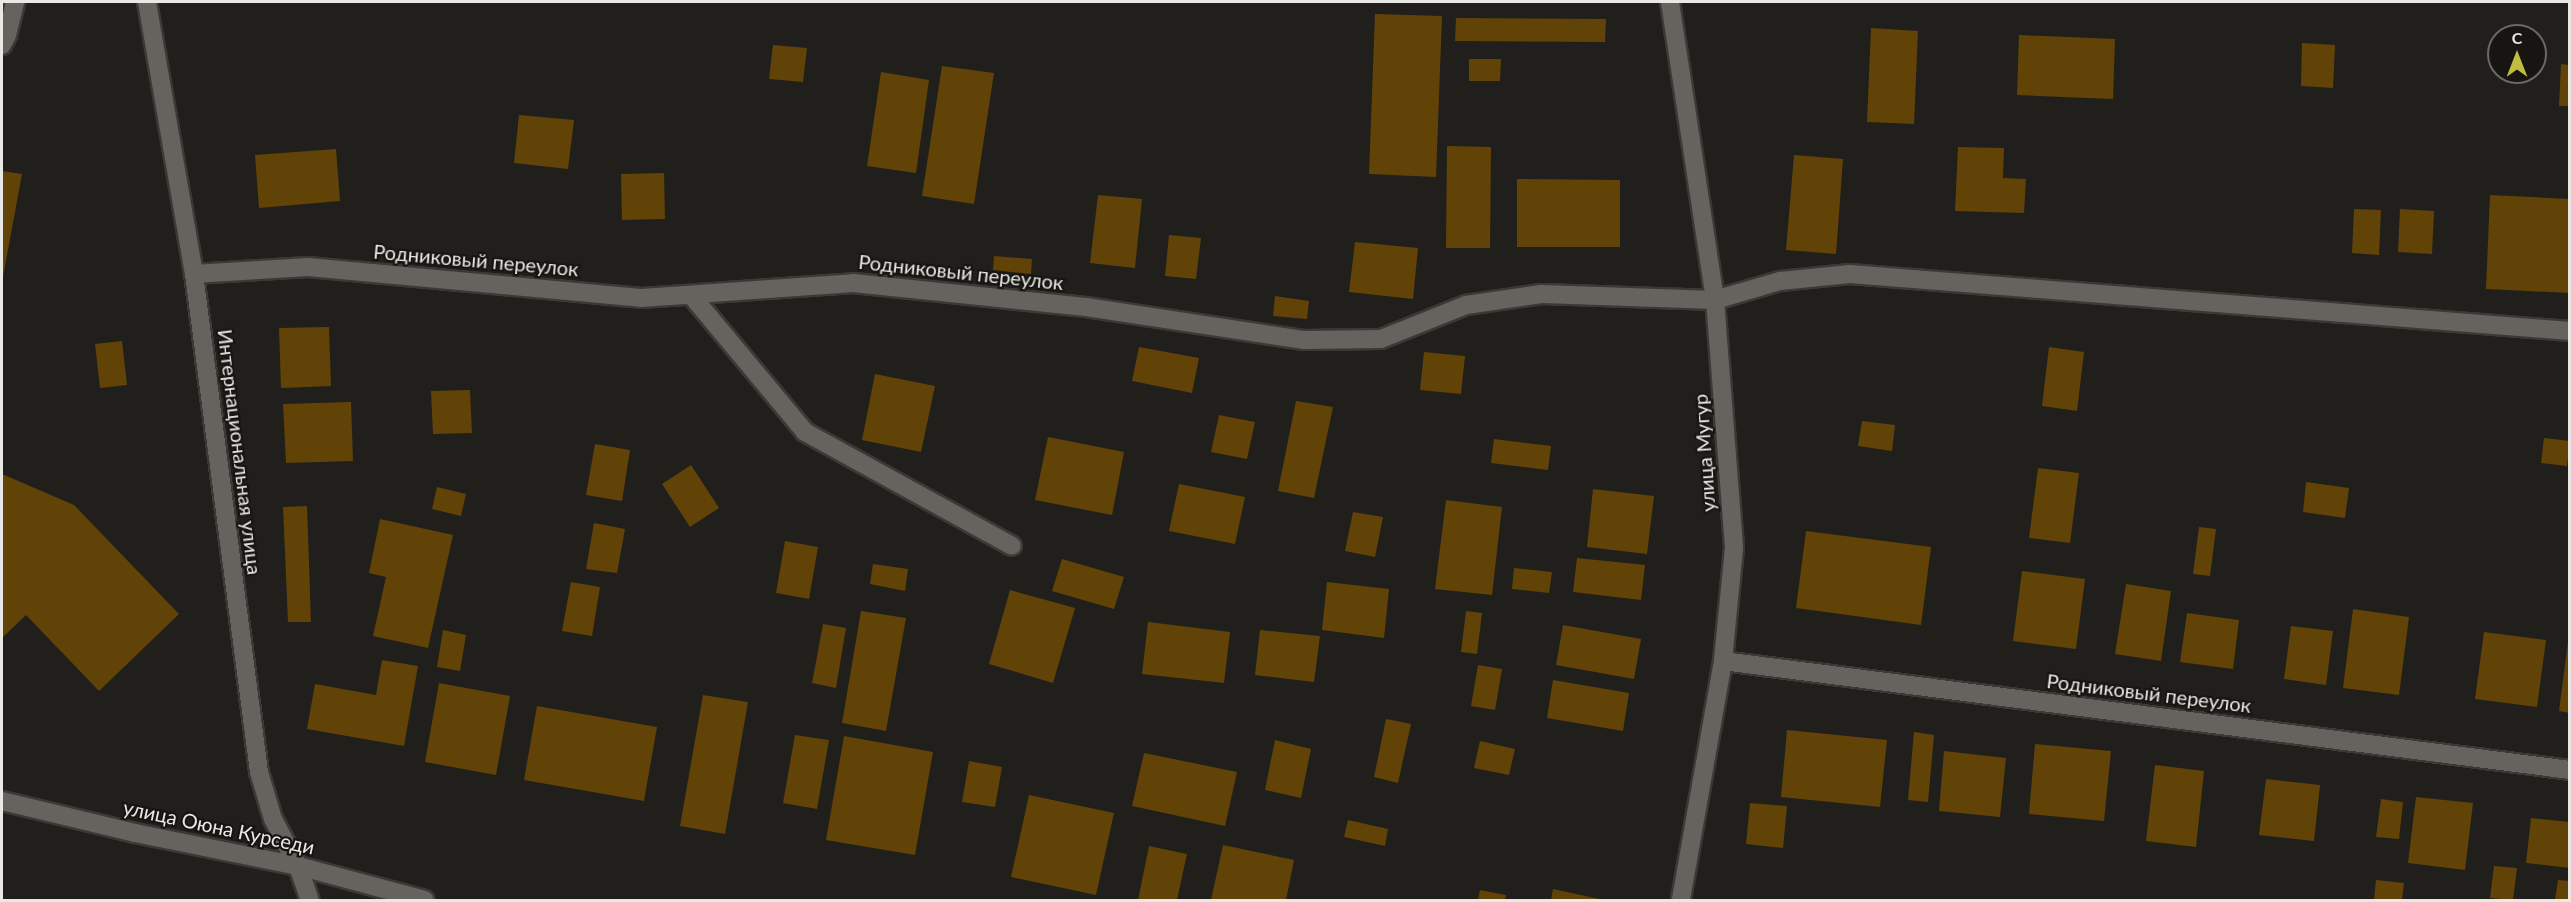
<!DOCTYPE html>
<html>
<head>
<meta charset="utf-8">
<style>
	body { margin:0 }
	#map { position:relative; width:2571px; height:902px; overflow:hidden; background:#201f1b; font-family:Lato,sans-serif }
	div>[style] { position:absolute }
	.building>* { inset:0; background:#614307 }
	.roads { filter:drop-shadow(2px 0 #3b3937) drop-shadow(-2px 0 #3b3937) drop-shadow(0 2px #3b3937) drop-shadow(0 -2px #3b3937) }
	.service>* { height:18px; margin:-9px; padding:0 9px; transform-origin:9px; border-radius:9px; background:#65635e }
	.minor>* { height:18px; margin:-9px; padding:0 9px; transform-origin:9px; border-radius:9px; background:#65635e }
	.tertiary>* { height:18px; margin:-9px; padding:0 9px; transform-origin:9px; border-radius:9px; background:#65635e }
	span { translate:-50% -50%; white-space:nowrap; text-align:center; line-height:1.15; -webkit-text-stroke:4.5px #171512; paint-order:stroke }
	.street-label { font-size:20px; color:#e9e8e5 }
	.frame { position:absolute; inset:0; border:3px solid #e9e8e5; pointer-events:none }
	.north { position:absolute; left:2487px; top:24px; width:60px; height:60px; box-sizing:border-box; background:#171512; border:2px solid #6b6966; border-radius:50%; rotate:0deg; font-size:16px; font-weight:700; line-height:24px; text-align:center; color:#e9e8e5 }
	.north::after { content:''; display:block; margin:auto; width:21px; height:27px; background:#bfbe41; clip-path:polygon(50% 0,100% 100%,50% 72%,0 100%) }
</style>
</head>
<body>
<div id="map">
	<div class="building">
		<div style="clip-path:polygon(1375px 14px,1442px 16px,1436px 177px,1369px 174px)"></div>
		<div style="clip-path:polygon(1456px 18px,1606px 19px,1605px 42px,1455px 41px)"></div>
		<div style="clip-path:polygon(1871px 28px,1918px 31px,1914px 124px,1867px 122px)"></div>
		<div style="clip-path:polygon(2019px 35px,2115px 39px,2113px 99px,2017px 95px)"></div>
		<div style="clip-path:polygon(2302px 43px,2335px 45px,2333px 88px,2301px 86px)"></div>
		<div style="clip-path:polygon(773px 45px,807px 48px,803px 82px,769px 79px)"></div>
		<div style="clip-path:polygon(1469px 59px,1501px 59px,1500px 81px,1469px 81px)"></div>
		<div style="clip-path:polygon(2561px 64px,2570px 65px,2570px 106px,2559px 106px)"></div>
		<div style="clip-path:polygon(942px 66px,994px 73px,974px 204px,922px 196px)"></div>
		<div style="clip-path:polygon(881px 72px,929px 80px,916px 173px,867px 166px)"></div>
		<div style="clip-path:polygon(519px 115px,574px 120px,568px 169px,514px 163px)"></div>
		<div style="clip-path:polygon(1447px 146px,1491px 147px,1490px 248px,1446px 248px)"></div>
		<div style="clip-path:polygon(1958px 147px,2004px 148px,2003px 178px,2026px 179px,2024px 213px,1955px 211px)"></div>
		<div style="clip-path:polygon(336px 149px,340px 201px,259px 208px,255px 155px)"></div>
		<div style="clip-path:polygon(1794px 155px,1843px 159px,1836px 254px,1786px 250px)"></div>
		<div style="clip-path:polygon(2px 171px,22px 174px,3px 277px,2px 277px)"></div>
		<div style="clip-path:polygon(664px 173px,665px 219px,622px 220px,621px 174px)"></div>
		<div style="clip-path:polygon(1517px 179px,1620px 180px,1620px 247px,1517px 247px)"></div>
		<div style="clip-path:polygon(1098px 195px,1142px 199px,1135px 268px,1090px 263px)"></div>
		<div style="clip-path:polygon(2490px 195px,2570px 199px,2570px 293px,2486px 289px)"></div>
		<div style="clip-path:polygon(2354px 209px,2381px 210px,2379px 255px,2352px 253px)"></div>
		<div style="clip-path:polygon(2400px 209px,2434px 211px,2432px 254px,2398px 252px)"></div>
		<div style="clip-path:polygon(1169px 235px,1201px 238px,1196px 279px,1165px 276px)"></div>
		<div style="clip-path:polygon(1355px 242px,1418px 248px,1413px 299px,1349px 292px)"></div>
		<div style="clip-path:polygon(994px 256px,1032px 259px,1031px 274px,993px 270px)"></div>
		<div style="clip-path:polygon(1275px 296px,1309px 301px,1307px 319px,1273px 316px)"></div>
		<div style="clip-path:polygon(329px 327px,331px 386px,281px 388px,279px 328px)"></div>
		<div style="clip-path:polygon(122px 341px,127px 385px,100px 388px,95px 344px)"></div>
		<div style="clip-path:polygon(1139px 347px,1199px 358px,1192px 393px,1132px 381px)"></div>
		<div style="clip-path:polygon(2049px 347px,2084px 352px,2077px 411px,2042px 406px)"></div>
		<div style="clip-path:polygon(1424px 352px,1465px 356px,1461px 394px,1420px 390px)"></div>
		<div style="clip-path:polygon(875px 374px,935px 386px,921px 452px,862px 440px)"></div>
		<div style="clip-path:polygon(470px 390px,472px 433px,433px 434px,431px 391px)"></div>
		<div style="clip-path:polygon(1296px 401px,1333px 407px,1314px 498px,1278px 491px)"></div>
		<div style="clip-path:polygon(351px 402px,353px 461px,286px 463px,283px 404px)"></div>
		<div style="clip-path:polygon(1219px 415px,1255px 422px,1247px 459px,1211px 452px)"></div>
		<div style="clip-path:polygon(1862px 421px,1895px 425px,1892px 451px,1858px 446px)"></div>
		<div style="clip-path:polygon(1048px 437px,1124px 452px,1112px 515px,1035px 500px)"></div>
		<div style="clip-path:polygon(2544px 438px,2570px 441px,2567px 466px,2541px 463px)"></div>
		<div style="clip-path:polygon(1494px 439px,1551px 446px,1548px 470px,1491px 463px)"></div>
		<div style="clip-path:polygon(595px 444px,630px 450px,622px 501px,586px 495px)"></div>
		<div style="clip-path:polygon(691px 465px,719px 508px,690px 527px,662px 484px)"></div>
		<div style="clip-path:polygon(2038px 468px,2079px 473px,2070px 543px,2029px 538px)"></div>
		<div style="clip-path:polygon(2px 474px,74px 505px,179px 614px,99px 691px,26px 615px,2px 638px)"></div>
		<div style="clip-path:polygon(2306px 482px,2349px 488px,2345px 518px,2303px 512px)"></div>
		<div style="clip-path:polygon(1179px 484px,1245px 497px,1235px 544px,1169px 531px)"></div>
		<div style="clip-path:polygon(437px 487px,466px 494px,461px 516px,432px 509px)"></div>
		<div style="clip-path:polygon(1593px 489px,1654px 496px,1647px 554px,1587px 547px)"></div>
		<div style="clip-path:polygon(1446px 500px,1502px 507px,1492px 595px,1435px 589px)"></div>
		<div style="clip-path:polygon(307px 506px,311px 622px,288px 622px,283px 507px)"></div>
		<div style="clip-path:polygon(1353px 512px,1383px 517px,1375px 557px,1345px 551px)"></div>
		<div style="clip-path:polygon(380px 519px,453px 535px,428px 648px,373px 636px,386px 577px,369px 573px)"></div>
		<div style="clip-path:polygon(594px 523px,625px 529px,617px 573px,586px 569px)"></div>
		<div style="clip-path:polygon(2199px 527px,2216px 529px,2210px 576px,2193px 574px)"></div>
		<div style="clip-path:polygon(1806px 531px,1931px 547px,1921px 625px,1796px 608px)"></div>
		<div style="clip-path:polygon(785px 541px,818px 547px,809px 599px,776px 593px)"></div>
		<div style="clip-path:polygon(1577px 558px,1645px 565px,1641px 600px,1573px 592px)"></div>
		<div style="clip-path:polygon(1062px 559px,1124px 577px,1114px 609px,1052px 591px)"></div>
		<div style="clip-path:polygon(873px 564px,908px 569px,905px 591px,870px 584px)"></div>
		<div style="clip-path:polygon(1514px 568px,1552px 572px,1549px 593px,1512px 589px)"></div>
		<div style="clip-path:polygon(2022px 571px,2085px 579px,2076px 649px,2013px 641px)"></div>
		<div style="clip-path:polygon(571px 582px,600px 587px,592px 636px,562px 631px)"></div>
		<div style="clip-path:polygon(1327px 582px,1389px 589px,1384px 638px,1322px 630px)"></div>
		<div style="clip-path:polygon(2126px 584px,2171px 591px,2161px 661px,2115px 654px)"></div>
		<div style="clip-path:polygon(1010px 590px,1075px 608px,1053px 683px,989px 664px)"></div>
		<div style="clip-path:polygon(2353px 609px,2409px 617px,2399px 695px,2343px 688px)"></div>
		<div style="clip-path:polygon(861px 611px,906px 618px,886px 731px,842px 723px)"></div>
		<div style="clip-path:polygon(1466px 611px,1482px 613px,1477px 654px,1461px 652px)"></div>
		<div style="clip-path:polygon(2187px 613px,2239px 620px,2233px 669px,2180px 662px)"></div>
		<div style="clip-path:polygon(1148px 622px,1230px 632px,1224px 683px,1142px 674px)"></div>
		<div style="clip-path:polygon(823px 624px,846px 628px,836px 688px,812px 683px)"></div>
		<div style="clip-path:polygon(1563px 625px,1641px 639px,1634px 679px,1556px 665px)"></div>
		<div style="clip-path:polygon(2291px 626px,2333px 631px,2326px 685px,2284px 679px)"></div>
		<div style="clip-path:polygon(443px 630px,466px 635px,460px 671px,437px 667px)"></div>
		<div style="clip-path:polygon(1260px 630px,1320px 636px,1314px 682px,1255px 675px)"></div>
		<div style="clip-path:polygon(2484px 632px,2546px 640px,2537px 707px,2475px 699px)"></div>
		<div style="clip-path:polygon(2568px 642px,2570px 642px,2570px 713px,2559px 711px)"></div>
		<div style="clip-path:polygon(382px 660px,418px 666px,404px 746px,307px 729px,315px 684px,376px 695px)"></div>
		<div style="clip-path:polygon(1478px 665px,1502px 669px,1495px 710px,1471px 706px)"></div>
		<div style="clip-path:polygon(1553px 680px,1629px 693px,1623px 731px,1547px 718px)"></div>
		<div style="clip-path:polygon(439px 683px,510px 696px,496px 775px,425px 762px)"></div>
		<div style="clip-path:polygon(703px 695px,748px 702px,725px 834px,680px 826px)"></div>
		<div style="clip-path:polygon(537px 706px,657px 727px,644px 801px,524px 780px)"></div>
		<div style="clip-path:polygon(1386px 719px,1411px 724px,1398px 783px,1374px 777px)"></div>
		<div style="clip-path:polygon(1787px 730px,1887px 740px,1880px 807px,1781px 797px)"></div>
		<div style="clip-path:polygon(1914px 732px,1934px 735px,1928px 802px,1908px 800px)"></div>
		<div style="clip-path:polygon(795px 735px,829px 740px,817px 809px,783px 803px)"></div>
		<div style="clip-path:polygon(844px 736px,933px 752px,915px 855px,826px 840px)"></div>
		<div style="clip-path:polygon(1275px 740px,1311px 749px,1301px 798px,1265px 790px)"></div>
		<div style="clip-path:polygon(1480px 741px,1515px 749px,1509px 775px,1474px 768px)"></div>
		<div style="clip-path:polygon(2035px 744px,2111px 751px,2104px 821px,2029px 814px)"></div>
		<div style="clip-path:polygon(1944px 751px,2006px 758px,2000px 817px,1939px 811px)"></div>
		<div style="clip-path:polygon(1144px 753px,1237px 772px,1225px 826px,1132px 806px)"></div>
		<div style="clip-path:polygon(969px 761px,1002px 767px,995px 807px,962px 802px)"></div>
		<div style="clip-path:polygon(2155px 765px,2204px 771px,2196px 847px,2146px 841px)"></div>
		<div style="clip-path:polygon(2266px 779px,2320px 785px,2314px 841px,2259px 835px)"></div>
		<div style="clip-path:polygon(1029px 795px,1114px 813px,1096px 895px,1011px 877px)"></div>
		<div style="clip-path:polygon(2416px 797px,2473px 803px,2465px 870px,2408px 863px)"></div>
		<div style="clip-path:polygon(2381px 799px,2403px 802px,2399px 839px,2376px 837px)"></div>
		<div style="clip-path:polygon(1750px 803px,1787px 806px,1783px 848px,1746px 844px)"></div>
		<div style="clip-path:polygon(2531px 818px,2570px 822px,2570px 868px,2526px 863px)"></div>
		<div style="clip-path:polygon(1348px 820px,1388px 829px,1385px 846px,1344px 837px)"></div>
		<div style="clip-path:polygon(1223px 845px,1294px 860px,1286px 900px,1211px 900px)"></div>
		<div style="clip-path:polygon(1149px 846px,1187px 854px,1177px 900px,1138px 900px)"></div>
		<div style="clip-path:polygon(2494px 866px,2517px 868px,2513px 900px,2490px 898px)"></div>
		<div style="clip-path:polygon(2376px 880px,2404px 883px,2402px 900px,2374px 900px)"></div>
		<div style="clip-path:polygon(2558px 880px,2570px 881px,2570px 900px,2555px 900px)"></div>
		<div style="clip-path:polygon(1553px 889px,1604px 900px,1551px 900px)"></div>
		<div style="clip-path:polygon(1480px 890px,1506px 895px,1505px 900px,1478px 900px)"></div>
	</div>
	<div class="roads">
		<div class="service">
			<div style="left:2px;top:45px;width:11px;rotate:-63deg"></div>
			<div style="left:7px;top:35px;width:34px;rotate:-76deg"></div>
			<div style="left:691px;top:295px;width:178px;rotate:50.2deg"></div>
			<div style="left:805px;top:432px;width:236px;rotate:28.8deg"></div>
		</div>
		<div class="minor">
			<div style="left:1670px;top:2px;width:301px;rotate:81.4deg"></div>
			<div style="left:1715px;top:300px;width:249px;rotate:85.6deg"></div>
			<div style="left:1734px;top:548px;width:114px;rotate:95.6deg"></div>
			<div style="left:1723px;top:661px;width:243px;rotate:100deg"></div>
			<div style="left:194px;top:274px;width:114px;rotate:-3.5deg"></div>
			<div style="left:308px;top:267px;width:334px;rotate:5.3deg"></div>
			<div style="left:641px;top:298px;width:213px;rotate:-4deg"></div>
			<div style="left:853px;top:283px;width:234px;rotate:5.9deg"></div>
			<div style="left:1086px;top:307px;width:221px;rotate:8.6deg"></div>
			<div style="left:1305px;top:340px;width:76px;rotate:-0.8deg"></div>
			<div style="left:1381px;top:339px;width:92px;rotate:-21.8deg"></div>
			<div style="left:1466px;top:305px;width:76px;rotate:-8.3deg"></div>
			<div style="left:1541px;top:294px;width:174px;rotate:2deg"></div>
			<div style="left:1715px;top:300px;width:68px;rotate:-16.3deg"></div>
			<div style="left:1780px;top:281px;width:70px;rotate:-5.7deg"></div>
			<div style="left:1850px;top:274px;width:722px;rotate:4.53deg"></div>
			<div style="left:1723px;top:661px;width:854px;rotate:7.33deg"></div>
		</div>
		<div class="tertiary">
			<div style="left:147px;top:2px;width:276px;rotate:80.2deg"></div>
			<div style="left:194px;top:274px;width:502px;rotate:82.56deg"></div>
			<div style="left:259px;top:772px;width:49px;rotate:73.4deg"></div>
			<div style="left:273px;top:819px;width:53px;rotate:62deg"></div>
			<div style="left:298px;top:866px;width:36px;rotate:71deg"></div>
			<div style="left:2px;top:801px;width:137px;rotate:13.5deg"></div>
			<div style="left:135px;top:833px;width:166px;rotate:11.4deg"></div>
			<div style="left:298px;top:866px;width:131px;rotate:15deg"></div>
		</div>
	</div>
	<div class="street-label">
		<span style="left:476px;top:260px;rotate:5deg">Родниковый переулок</span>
		<span style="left:961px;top:272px;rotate:6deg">Родниковый переулок</span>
		<span style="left:240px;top:452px;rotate:83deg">Интернациональная улица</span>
		<span style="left:1704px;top:453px;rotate:-94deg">улица Мугур</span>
		<span style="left:2149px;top:693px;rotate:7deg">Родниковый переулок</span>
		<span style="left:219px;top:827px;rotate:12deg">улица Оюна Курседи</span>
	</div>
	<div class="frame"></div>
	<div class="north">С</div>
</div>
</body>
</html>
